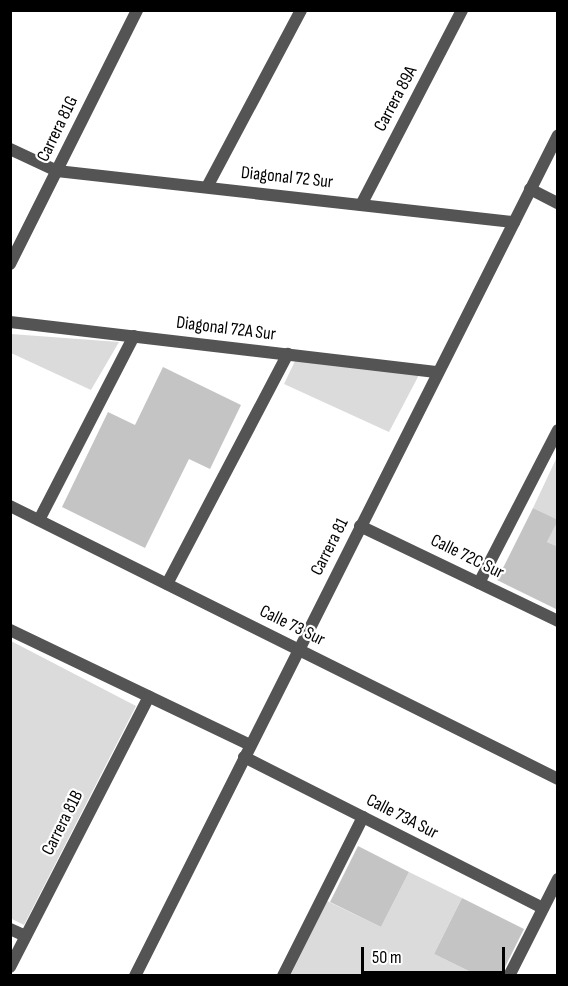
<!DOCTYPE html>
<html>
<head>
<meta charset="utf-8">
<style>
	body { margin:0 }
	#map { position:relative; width:568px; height:986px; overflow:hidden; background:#fff; font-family:"Sofia Sans Condensed",sans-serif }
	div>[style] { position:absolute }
	.green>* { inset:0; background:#dbdbdb }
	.building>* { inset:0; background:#c4c4c4 }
	.minor>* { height:12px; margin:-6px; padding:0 6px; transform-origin:6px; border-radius:6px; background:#545454 }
	.tertiary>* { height:12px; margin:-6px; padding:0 6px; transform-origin:6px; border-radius:6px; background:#545454 }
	span { translate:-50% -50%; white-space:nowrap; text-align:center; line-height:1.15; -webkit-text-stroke:4.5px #fff; paint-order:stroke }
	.street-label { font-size:18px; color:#000 }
	.frame { position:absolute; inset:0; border:12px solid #000; pointer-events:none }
	.scale { position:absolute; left:361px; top:947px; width:144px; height:27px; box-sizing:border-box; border:3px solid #000; border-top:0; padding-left:8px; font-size:18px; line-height:21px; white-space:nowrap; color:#000; -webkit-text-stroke:4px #fff; paint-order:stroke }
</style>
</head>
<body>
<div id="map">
	<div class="green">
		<div style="clip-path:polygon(11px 334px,119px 342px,91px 390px,11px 353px)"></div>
		<div style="clip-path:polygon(296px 359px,420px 373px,389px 432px,284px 384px)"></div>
		<div style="clip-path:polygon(557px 457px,557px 547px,547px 542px,557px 520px,533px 508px)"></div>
		<div style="clip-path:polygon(11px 641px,136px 706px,24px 925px,10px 918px)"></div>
		<div style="clip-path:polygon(409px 872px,462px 898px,434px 954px,477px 975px,290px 976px,327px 901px,381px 927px)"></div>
	</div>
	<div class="building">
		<div style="clip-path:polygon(163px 367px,241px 405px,210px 469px,189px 459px,145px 548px,62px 507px,108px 412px,135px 425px)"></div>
		<div style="clip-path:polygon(533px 508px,558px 520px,547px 542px,558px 547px,558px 610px,497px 580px)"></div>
		<div style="clip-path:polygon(358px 846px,409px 872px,381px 927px,330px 902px)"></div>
		<div style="clip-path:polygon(462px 898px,524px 929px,501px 975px,477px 975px,434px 954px)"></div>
	</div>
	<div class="minor">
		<div style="left:10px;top:149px;width:52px;rotate:25.1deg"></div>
		<div style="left:57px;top:171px;width:460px;rotate:6.4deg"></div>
		<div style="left:207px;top:187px;width:200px;rotate:-62deg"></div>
		<div style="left:530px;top:189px;width:31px;rotate:27deg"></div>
		<div style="left:361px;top:205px;width:220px;rotate:-62.6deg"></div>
		<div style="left:10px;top:264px;width:284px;rotate:-63.4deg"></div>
		<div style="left:10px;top:322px;width:431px;rotate:6.7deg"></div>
		<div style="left:10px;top:506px;width:612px;rotate:26.48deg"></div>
		<div style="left:39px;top:520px;width:207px;rotate:-62.7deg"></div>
		<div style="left:360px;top:526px;width:220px;rotate:25.6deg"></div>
		<div style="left:479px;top:583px;width:172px;rotate:-62.7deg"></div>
		<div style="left:167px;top:584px;width:260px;rotate:-62.3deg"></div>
		<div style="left:10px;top:630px;width:266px;rotate:25.6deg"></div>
		<div style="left:244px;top:757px;width:335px;rotate:26.8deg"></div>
		<div style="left:10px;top:929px;width:17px;rotate:24deg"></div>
		<div style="left:10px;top:967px;width:304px;rotate:-62.8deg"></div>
		<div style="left:283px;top:976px;width:178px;rotate:-63.3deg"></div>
		<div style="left:509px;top:976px;width:109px;rotate:-63.2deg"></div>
	</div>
	<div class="tertiary">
		<div style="left:135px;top:976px;width:941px;rotate:-63.3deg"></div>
	</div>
	<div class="street-label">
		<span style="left:396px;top:99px;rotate:-62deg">Carrera 89A</span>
		<span style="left:58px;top:129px;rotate:-64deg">Carrera 81G</span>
		<span style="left:287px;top:178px;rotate:6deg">Diagonal 72 Sur</span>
		<span style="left:226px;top:329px;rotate:7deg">Diagonal 72A Sur</span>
		<span style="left:330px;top:547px;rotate:-63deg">Carrera 81</span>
		<span style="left:467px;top:557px;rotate:26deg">Calle 72C Sur</span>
		<span style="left:292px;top:626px;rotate:26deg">Calle 73 Sur</span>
		<span style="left:402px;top:817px;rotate:27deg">Calle 73A Sur</span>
		<span style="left:63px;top:823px;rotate:-63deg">Carrera 81B</span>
	</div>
	<div class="frame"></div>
	<div class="scale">50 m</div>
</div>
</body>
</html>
